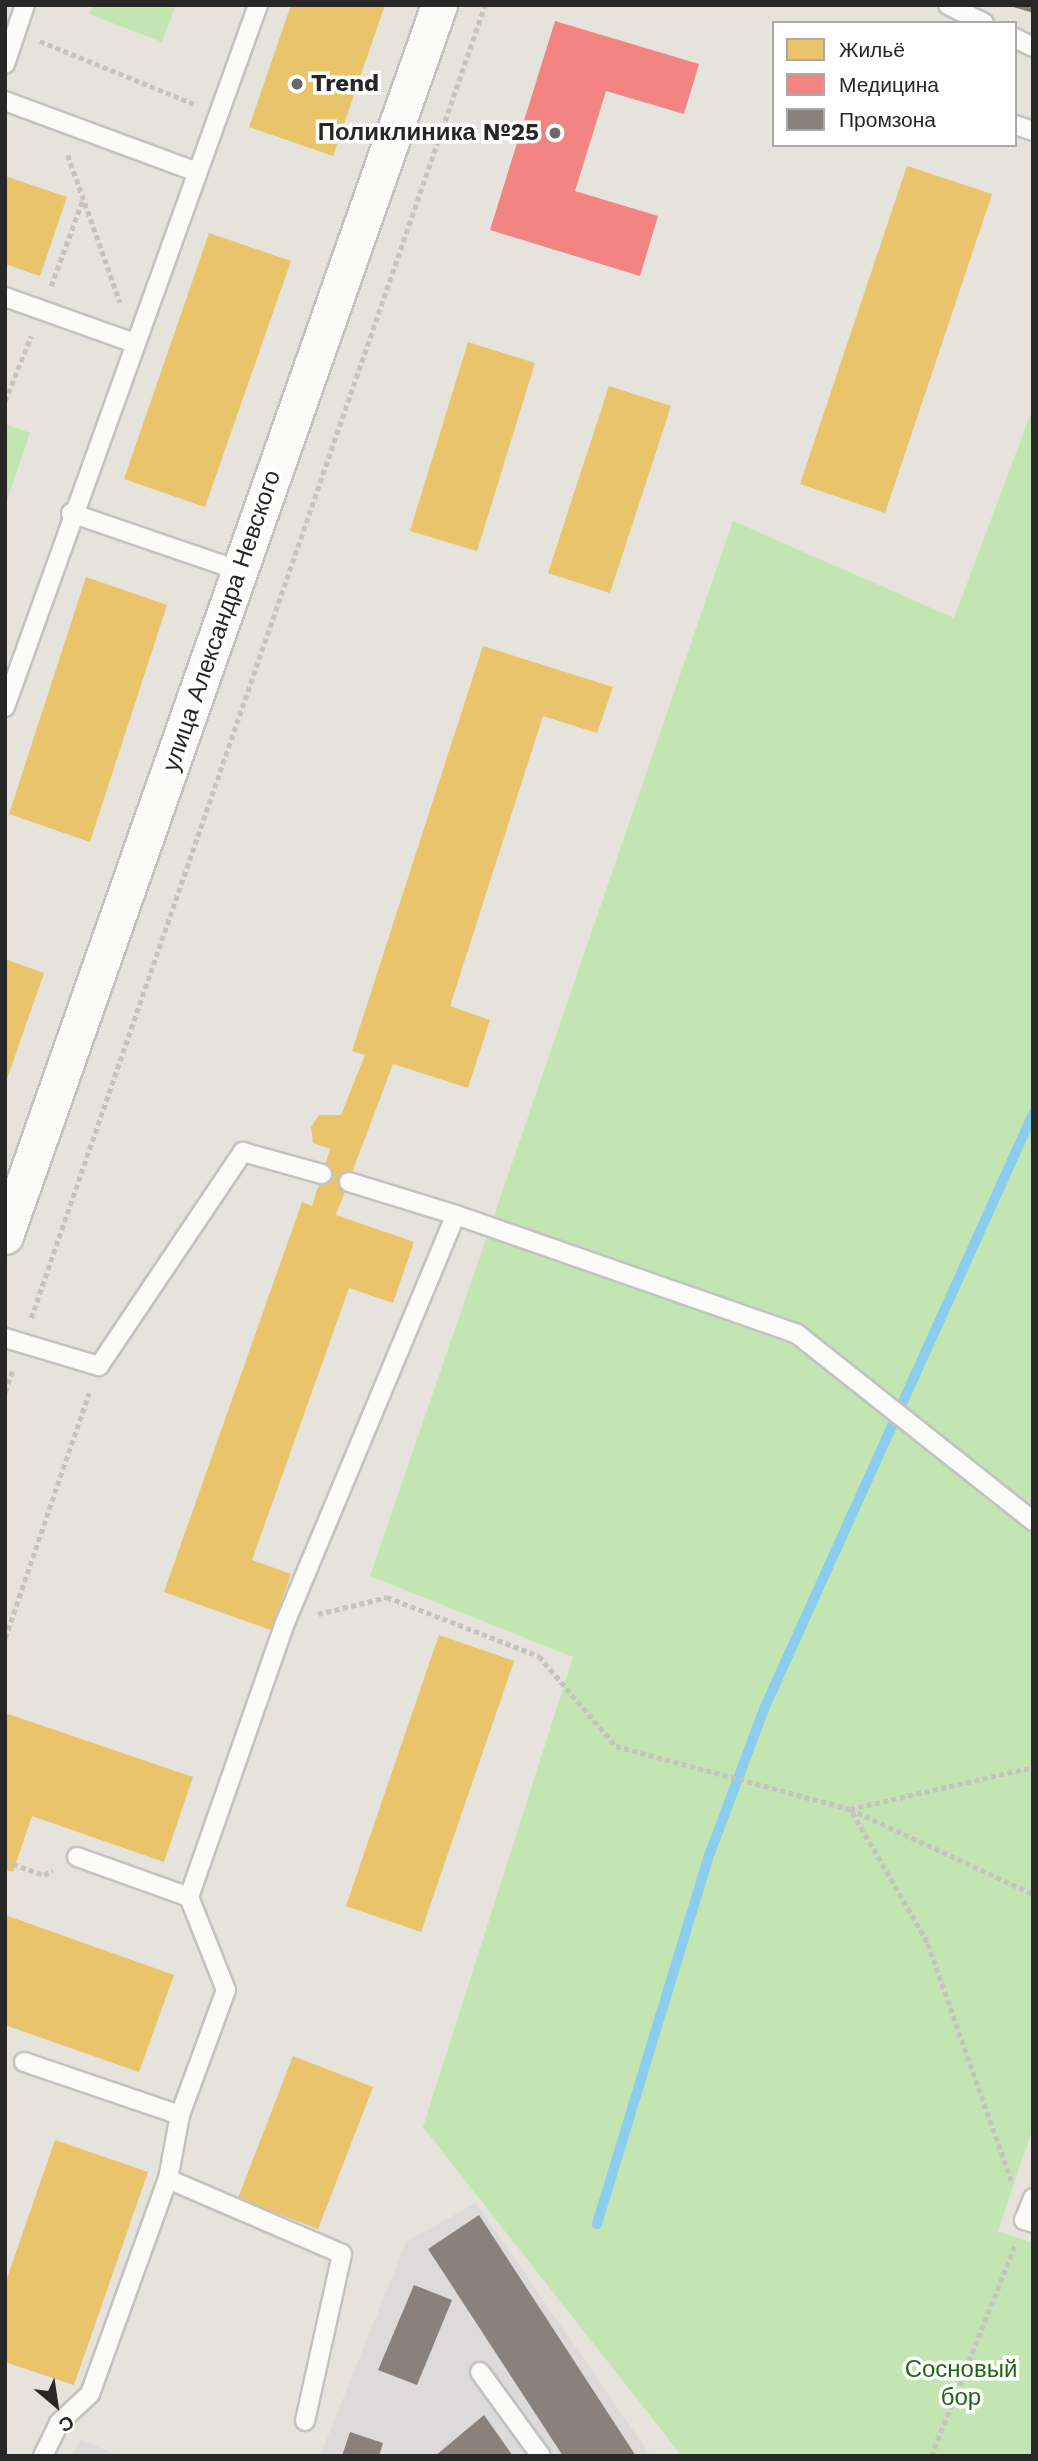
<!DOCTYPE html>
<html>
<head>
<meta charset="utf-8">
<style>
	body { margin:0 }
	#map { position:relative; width:1038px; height:2461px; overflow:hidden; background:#e6e3dc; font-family:"Work Sans",sans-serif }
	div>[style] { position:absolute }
	.industrial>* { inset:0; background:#dcdadb }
	.green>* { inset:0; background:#c3e5b2 }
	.homes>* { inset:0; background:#e9c46a }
	.health>* { inset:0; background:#f28482 }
	.industry>* { inset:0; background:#8a817c }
	.stream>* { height:10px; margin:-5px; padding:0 5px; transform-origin:5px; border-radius:5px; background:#8acdee }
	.path>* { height:4.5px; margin-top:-2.25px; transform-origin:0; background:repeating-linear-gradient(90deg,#c4c3c2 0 5px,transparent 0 8.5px) }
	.roads { filter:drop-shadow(2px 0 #c3c2c2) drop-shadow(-2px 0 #c3c2c2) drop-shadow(0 2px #c3c2c2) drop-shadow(0 -2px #c3c2c2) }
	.lane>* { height:18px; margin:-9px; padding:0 9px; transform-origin:9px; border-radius:9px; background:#fbfbfa }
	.street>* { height:35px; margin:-17.5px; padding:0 17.5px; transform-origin:17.5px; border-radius:17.5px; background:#fbfbfa }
	.dots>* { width:19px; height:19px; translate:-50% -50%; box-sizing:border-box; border:4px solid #fff; border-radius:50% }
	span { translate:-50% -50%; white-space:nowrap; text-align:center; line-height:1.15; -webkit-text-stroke:7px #fff; paint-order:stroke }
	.poi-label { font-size:24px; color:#272727; font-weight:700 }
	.left { translate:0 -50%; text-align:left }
	.right { translate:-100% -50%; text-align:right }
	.street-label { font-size:24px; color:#272727 }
	.park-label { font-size:24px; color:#206715 }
	.frame { position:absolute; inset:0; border:7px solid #272727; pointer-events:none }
	.legend { position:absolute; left:772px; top:21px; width:245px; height:126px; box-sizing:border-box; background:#fff; border:2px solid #a9a9a9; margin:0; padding:9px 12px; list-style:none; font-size:21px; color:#272727 }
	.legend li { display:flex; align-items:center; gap:14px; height:35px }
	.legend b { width:35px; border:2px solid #a9a9a9 }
	.north { position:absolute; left:21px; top:2370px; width:70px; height:70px; -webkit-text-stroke:5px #fff; paint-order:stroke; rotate:151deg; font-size:19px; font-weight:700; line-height:28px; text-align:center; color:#272727 }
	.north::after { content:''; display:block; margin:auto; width:24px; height:32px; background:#272727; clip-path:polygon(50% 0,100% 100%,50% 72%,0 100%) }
</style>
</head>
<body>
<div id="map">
	<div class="industrial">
		<div style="clip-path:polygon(476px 2203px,651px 2456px,320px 2456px,406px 2242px)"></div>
		<div style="clip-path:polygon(80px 2440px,121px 2456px,73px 2456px)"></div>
	</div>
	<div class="green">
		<div style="clip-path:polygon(93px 5px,176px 5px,162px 42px,89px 14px)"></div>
		<div style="clip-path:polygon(1033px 408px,1033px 2127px,998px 2231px,1033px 2243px,1033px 2456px,682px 2456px,423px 2127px,573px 1657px,370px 1576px,733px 521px,954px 618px)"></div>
		<div style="clip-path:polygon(5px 424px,30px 433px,5px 506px)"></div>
	</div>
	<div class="homes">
		<div style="clip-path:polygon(291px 5px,385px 5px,333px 156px,249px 127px)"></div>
		<div style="clip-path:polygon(907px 166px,992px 194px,885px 513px,800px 484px)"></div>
		<div style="clip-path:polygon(5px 176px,67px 197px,40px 276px,5px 264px)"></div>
		<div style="clip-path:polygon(209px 233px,291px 261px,205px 507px,124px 479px)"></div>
		<div style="clip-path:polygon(468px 342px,535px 363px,477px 551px,410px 531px)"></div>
		<div style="clip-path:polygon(609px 386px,671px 406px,610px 593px,548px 573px)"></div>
		<div style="clip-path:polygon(86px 577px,167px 605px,90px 842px,9px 814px)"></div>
		<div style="clip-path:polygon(483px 646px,613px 687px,597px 733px,543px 716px,450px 1006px,490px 1020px,468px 1088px,393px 1064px,336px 1215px,414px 1242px,393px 1303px,349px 1288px,252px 1560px,291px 1574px,271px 1630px,164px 1592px,302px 1202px,312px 1206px,330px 1149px,313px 1143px,311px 1127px,319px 1115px,341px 1115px,365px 1055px,352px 1051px)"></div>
		<div style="clip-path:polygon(5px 959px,44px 973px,6px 1082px,5px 1082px)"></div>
		<div style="clip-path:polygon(439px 1635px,514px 1661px,421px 1932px,346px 1906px)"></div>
		<div style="clip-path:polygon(5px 1713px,193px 1777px,164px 1862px,32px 1816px,13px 1872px,5px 1870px)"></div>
		<div style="clip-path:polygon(5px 1915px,174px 1975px,139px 2072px,5px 2025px)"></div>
		<div style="clip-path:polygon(293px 2056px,373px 2087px,318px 2229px,238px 2198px)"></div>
		<div style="clip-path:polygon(55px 2140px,148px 2172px,74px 2385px,5px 2362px,5px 2284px)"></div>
	</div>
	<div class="health">
		<div style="clip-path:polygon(555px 21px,699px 64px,684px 114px,606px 91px,575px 191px,658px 216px,640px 276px,490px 230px)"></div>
	</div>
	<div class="industry">
		<div style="clip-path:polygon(1011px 5px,1033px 5px,1033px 13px,1010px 6px)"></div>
		<div style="clip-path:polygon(479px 2215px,636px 2456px,563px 2456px,428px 2249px)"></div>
		<div style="clip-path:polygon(414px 2285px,452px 2300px,417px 2385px,378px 2370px)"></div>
		<div style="clip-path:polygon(484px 2415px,513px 2456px,435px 2456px)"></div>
		<div style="clip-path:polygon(350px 2432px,383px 2443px,379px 2456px,342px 2456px)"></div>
	</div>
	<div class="stream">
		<div style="left:597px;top:2224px;width:388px;rotate:-73.1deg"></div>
		<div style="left:710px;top:1853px;width:154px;rotate:-69.4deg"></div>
		<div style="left:764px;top:1709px;width:653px;rotate:-65.67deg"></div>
	</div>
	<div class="path">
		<div style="left:40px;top:41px;width:166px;rotate:22.2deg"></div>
		<div style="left:68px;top:155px;width:156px;rotate:70.5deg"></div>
		<div style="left:51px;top:286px;width:93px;rotate:-69.8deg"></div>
		<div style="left:5px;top:401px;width:70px;rotate:-68.2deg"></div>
		<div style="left:31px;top:1318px;width:1389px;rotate:-70.93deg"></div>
		<div style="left:5px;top:1392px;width:24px;rotate:-71deg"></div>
		<div style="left:318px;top:1614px;width:71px;rotate:-13.8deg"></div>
		<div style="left:387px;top:1597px;width:163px;rotate:21.2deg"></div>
		<div style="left:539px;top:1656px;width:118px;rotate:49.5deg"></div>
		<div style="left:616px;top:1746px;width:242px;rotate:15.1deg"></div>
		<div style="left:850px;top:1809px;width:202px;rotate:24.9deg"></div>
		<div style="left:5px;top:1638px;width:259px;rotate:-71.1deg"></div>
		<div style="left:5px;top:1861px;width:41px;rotate:19.7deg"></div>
		<div style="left:44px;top:1875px;width:10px;rotate:-29deg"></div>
		<div style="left:1011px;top:2181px;width:253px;rotate:-109.4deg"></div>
		<div style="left:927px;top:1942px;width:154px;rotate:-120.1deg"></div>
		<div style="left:850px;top:1809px;width:188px;rotate:-12.9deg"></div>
		<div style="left:931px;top:2456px;width:227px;rotate:-68.3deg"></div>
	</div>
	<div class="roads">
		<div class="lane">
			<div style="left:948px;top:5px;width:40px;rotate:26.6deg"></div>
			<div style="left:1015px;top:38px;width:20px;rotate:27deg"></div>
			<div style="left:5px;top:64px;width:62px;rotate:-71.3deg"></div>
			<div style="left:5px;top:101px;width:205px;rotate:20.3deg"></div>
			<div style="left:1015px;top:125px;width:19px;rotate:18deg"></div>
			<div style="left:5px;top:297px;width:137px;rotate:19.6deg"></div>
			<div style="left:71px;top:513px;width:179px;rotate:18.9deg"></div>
			<div style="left:5px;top:707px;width:746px;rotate:-70.18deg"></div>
			<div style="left:349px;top:1182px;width:112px;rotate:17.1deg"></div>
			<div style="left:5px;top:1338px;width:98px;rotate:16.6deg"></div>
			<div style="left:99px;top:1366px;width:258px;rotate:-56.1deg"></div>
			<div style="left:243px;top:1152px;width:82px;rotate:15.6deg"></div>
			<div style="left:189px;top:1897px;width:290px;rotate:-70.7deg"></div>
			<div style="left:285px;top:1623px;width:442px;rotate:-67.3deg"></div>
			<div style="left:456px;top:1215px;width:361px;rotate:19.2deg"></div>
			<div style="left:797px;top:1334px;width:301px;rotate:38.4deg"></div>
			<div style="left:24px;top:2062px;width:165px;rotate:18.8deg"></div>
			<div style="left:168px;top:2179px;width:189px;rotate:23.3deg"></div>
			<div style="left:342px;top:2254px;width:171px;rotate:102.5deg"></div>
			<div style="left:1033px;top:2198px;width:24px;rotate:112deg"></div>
			<div style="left:1024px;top:2220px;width:9px;rotate:18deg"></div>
			<div style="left:480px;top:2372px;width:104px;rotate:54deg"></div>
			<div style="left:43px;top:2456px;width:37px;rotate:-64deg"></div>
			<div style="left:59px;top:2423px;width:42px;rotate:-43.1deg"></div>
			<div style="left:90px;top:2394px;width:229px;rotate:-70.1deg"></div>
			<div style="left:168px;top:2179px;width:65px;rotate:-79.4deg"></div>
			<div style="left:180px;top:2115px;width:133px;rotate:-69.8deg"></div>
			<div style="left:226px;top:1990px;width:100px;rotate:-111.7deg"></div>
			<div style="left:189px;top:1897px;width:119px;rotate:-160.3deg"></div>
		</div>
		<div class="street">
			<div style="left:5px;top:1236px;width:1305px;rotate:-70.58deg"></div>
		</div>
	</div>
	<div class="dots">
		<div style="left:297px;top:84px;background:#6a6966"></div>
		<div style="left:555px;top:133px;background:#6a6966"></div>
	</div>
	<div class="poi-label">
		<span class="left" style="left:311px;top:84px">Trend</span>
		<span class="right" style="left:539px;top:133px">Поликлиника №25</span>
	</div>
	<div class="street-label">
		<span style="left:222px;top:621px;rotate:-71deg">улица Александра Невского</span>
	</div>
	<div class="park-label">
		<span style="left:961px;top:2384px">Сосновый<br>бор</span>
	</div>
	<div class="frame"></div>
	<ul class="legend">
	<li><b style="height:19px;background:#e9c46a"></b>Жильё</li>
	<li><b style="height:19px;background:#f28482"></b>Медицина</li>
	<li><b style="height:19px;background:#8a817c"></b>Промзона</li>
	</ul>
	<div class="north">С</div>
</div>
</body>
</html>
